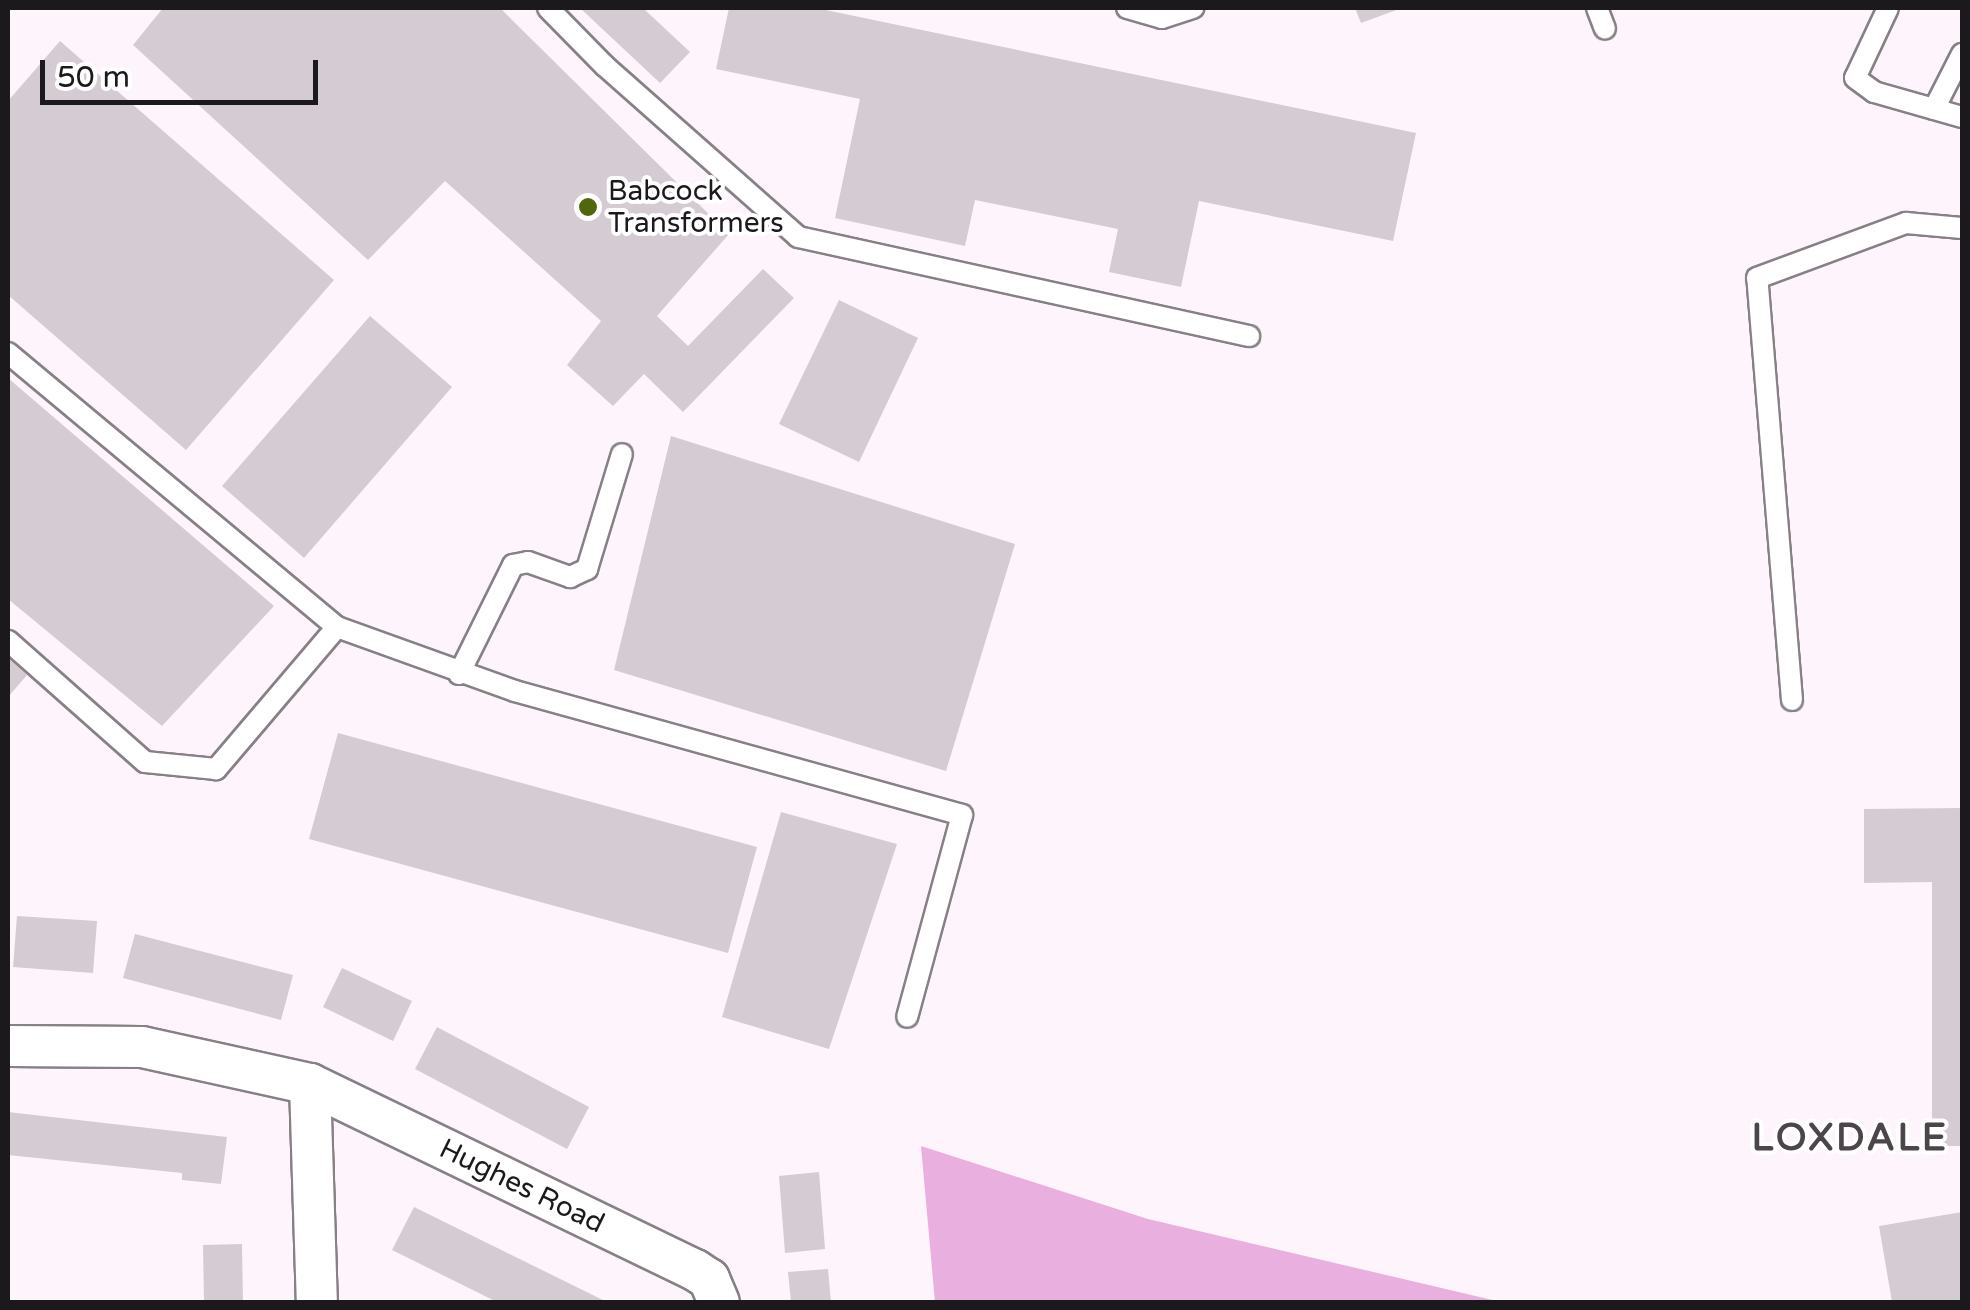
<!DOCTYPE html>
<html>
<head>
<meta charset="utf-8">
<style>
	body { margin:0 }
	#map { position:relative; width:1970px; height:1310px; overflow:hidden; background:#fef5fc; font-family:"Varela Round",sans-serif }
	div>[style] { position:absolute }
	.green>* { inset:0; background:#e8afdf }
	.building>* { inset:0; background:#d4ccd2 }
	.roads { filter:drop-shadow(2px 0 #878086) drop-shadow(-2px 0 #878086) drop-shadow(0 2px #878086) drop-shadow(0 -2px #878086) }
	.lane>* { height:20px; margin:-10px; padding:0 10px; transform-origin:10px; border-radius:10px; background:#fff }
	.street>* { height:40px; margin:-20px; padding:0 20px; transform-origin:20px; border-radius:20px; background:#fff }
	.dots>* { width:28px; height:28px; translate:-50% -50%; box-sizing:border-box; border:5px solid #fff; border-radius:50% }
	span { translate:-50% -50%; white-space:nowrap; text-align:center; line-height:1.15; -webkit-text-stroke:8px #fff; paint-order:stroke }
	.poi-label { font-size:28px; color:#1c191c }
	.left { translate:0 -50%; text-align:left }
	.street-label { font-size:28px; color:#1c191c }
	.district-label { font-size:38px; color:#4c464b; font-weight:700; letter-spacing:2.5px }
	.frame { position:absolute; inset:0; border:10px solid #1c191c; pointer-events:none }
	.scale { position:absolute; left:40px; top:60px; width:278px; height:45px; box-sizing:border-box; border:5px solid #1c191c; border-top:0; padding-left:12px; font-size:30px; line-height:35px; white-space:nowrap; color:#1c191c; -webkit-text-stroke:8px #fff; paint-order:stroke }
</style>
</head>
<body>
<div id="map">
	<div class="green">
		<div style="clip-path:polygon(921px 1146px,1148px 1219px,1501px 1302px,935px 1302px)"></div>
	</div>
	<div class="building">
		<div style="clip-path:polygon(163px 8px,500px 8px,729px 234px,657px 316px,688px 346px,763px 269px,794px 298px,683px 412px,644px 374px,613px 406px,567px 365px,601px 321px,445px 181px,368px 260px,133px 45px)"></div>
		<div style="clip-path:polygon(580px 8px,643px 8px,690px 52px,660px 83px)"></div>
		<div style="clip-path:polygon(729px 8px,816px 8px,1416px 133px,1393px 241px,1199px 201px,1181px 287px,1109px 272px,1118px 229px,975px 200px,965px 246px,835px 218px,860px 99px,716px 69px)"></div>
		<div style="clip-path:polygon(1355px 8px,1402px 8px,1361px 23px)"></div>
		<div style="clip-path:polygon(60px 41px,334px 280px,186px 450px,8px 295px,8px 101px)"></div>
		<div style="clip-path:polygon(839px 300px,918px 338px,859px 462px,779px 424px)"></div>
		<div style="clip-path:polygon(370px 316px,452px 387px,304px 558px,222px 486px)"></div>
		<div style="clip-path:polygon(8px 378px,274px 606px,162px 726px,8px 599px)"></div>
		<div style="clip-path:polygon(671px 436px,1015px 544px,946px 771px,614px 670px)"></div>
		<div style="clip-path:polygon(8px 658px,27px 675px,8px 697px)"></div>
		<div style="clip-path:polygon(338px 733px,757px 847px,728px 953px,309px 839px)"></div>
		<div style="clip-path:polygon(1962px 808px,1962px 1146px,1932px 1146px,1932px 882px,1864px 883px,1864px 809px)"></div>
		<div style="clip-path:polygon(781px 812px,897px 844px,829px 1049px,722px 1017px)"></div>
		<div style="clip-path:polygon(17px 916px,97px 921px,93px 973px,13px 967px)"></div>
		<div style="clip-path:polygon(135px 934px,293px 975px,281px 1020px,123px 978px)"></div>
		<div style="clip-path:polygon(342px 968px,412px 1001px,393px 1041px,323px 1007px)"></div>
		<div style="clip-path:polygon(437px 1027px,589px 1107px,567px 1149px,415px 1069px)"></div>
		<div style="clip-path:polygon(8px 1112px,227px 1137px,221px 1184px,182px 1180px,182px 1173px,8px 1155px)"></div>
		<div style="clip-path:polygon(819px 1172px,825px 1249px,785px 1253px,779px 1176px)"></div>
		<div style="clip-path:polygon(414px 1207px,607px 1302px,497px 1302px,392px 1250px)"></div>
		<div style="clip-path:polygon(1962px 1212px,1962px 1302px,1892px 1302px,1879px 1226px)"></div>
		<div style="clip-path:polygon(242px 1244px,243px 1302px,204px 1302px,203px 1245px)"></div>
		<div style="clip-path:polygon(828px 1269px,831px 1302px,791px 1302px,788px 1272px)"></div>
	</div>
	<div class="roads">
		<div class="lane">
			<div style="left:548px;top:8px;width:81px;rotate:45.5deg"></div>
			<div style="left:605px;top:66px;width:258px;rotate:41.5deg"></div>
			<div style="left:798px;top:237px;width:462px;rotate:12.4deg"></div>
			<div style="left:1127px;top:8px;width:36px;rotate:16deg"></div>
			<div style="left:1162px;top:18px;width:33px;rotate:-18deg"></div>
			<div style="left:1597px;top:8px;width:22px;rotate:69deg"></div>
			<div style="left:1888px;top:8px;width:77px;rotate:115.2deg"></div>
			<div style="left:1855px;top:78px;width:24px;rotate:36deg"></div>
			<div style="left:1874px;top:92px;width:91px;rotate:15.9deg"></div>
			<div style="left:1934px;top:109px;width:62px;rotate:-63deg"></div>
			<div style="left:8px;top:353px;width:428px;rotate:39.8deg"></div>
			<div style="left:337px;top:627px;width:187px;rotate:130.4deg"></div>
			<div style="left:216px;top:769px;width:71px;rotate:-174.4deg"></div>
			<div style="left:145px;top:762px;width:183px;rotate:-138.5deg"></div>
			<div style="left:337px;top:627px;width:189px;rotate:19.8deg"></div>
			<div style="left:515px;top:691px;width:464px;rotate:15.5deg"></div>
			<div style="left:962px;top:815px;width:209px;rotate:105.2deg"></div>
			<div style="left:459px;top:674px;width:122px;rotate:-63.6deg"></div>
			<div style="left:513px;top:565px;width:15px;rotate:-11deg"></div>
			<div style="left:528px;top:562px;width:45px;rotate:19.7deg"></div>
			<div style="left:570px;top:577px;width:19px;rotate:-25deg"></div>
			<div style="left:587px;top:569px;width:120px;rotate:-73.1deg"></div>
			<div style="left:1792px;top:700px;width:423px;rotate:-94.7deg"></div>
			<div style="left:1757px;top:278px;width:159px;rotate:-20.3deg"></div>
			<div style="left:1906px;top:223px;width:56px;rotate:5.1deg"></div>
		</div>
		<div class="street">
			<div style="left:8px;top:1046px;width:134px;rotate:0.4deg"></div>
			<div style="left:142px;top:1047px;width:172px;rotate:12.4deg"></div>
			<div style="left:310px;top:1084px;width:428px;rotate:25.8deg"></div>
			<div style="left:695px;top:1270px;width:17px;rotate:33deg"></div>
			<div style="left:709px;top:1279px;width:25px;rotate:67deg"></div>
			<div style="left:310px;top:1084px;width:218px;rotate:88.2deg"></div>
		</div>
	</div>
	<div class="dots">
		<div style="left:588px;top:207px;background:#52650f"></div>
	</div>
	<div class="poi-label">
		<span class="left" style="left:608px;top:207px">Babcock<br>Transformers</span>
	</div>
	<div class="street-label">
		<span style="left:522px;top:1186px;rotate:26deg">Hughes Road</span>
	</div>
	<div class="district-label">
		<span style="left:1850px;top:1139px">LOXDALE</span>
	</div>
	<div class="frame"></div>
	<div class="scale">50 m</div>
</div>
</body>
</html>
